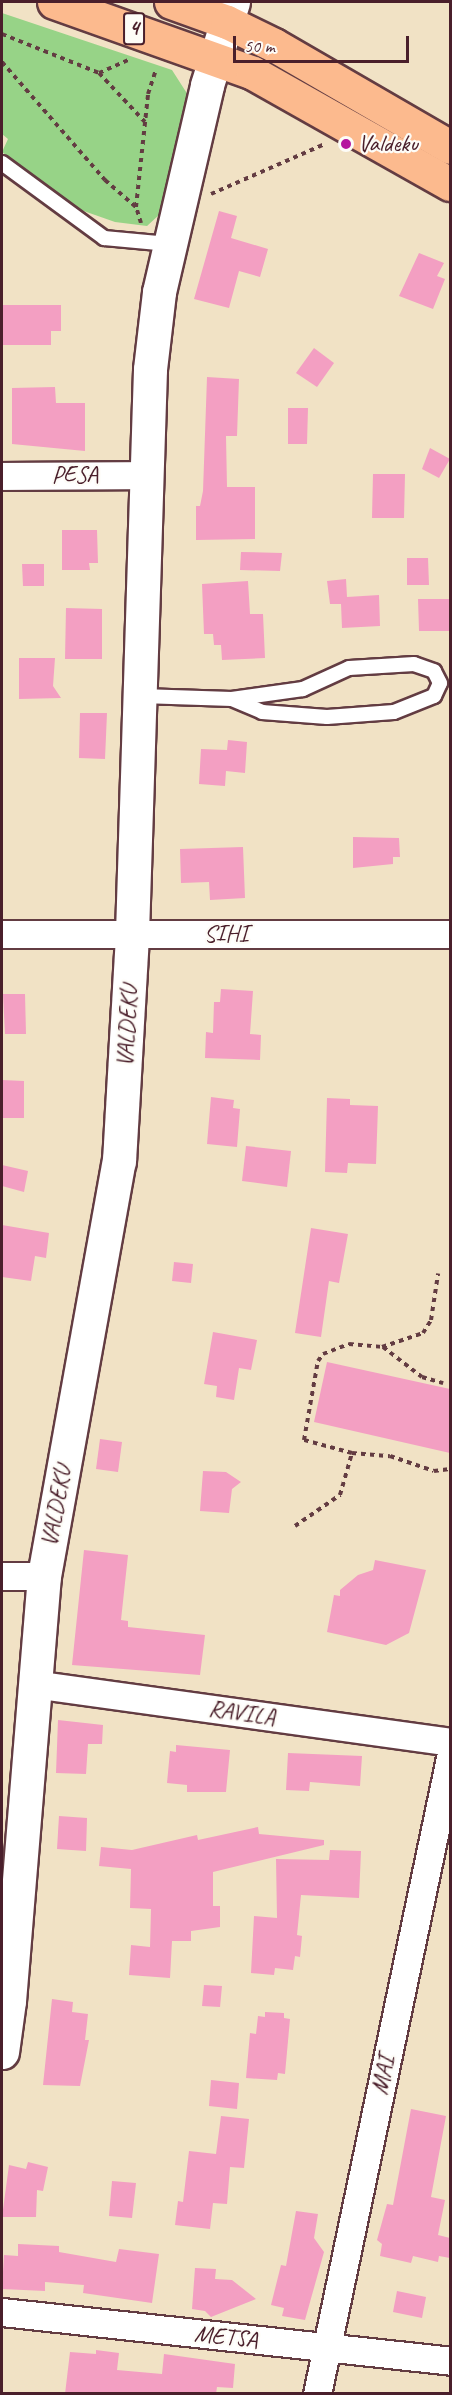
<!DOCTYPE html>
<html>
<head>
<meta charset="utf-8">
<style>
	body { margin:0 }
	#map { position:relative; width:452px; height:2395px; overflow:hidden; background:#f1e2c5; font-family:Caveat,sans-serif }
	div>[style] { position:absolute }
	.green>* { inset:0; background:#97d387 }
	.building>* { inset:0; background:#f39fc2 }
	.path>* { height:4px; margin-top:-2px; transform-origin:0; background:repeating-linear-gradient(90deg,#633c42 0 4.5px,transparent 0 9px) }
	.roads { filter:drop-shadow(2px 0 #633c42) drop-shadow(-2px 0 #633c42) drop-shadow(0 2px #633c42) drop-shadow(0 -2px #633c42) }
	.service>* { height:14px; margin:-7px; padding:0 7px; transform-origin:7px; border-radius:7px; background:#fff }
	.minor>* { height:27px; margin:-13.5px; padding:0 13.5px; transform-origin:13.5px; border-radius:13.5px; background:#fff }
	.tertiary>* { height:33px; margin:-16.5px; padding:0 16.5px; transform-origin:16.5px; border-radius:16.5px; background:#fff }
	.trunk>* { height:33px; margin:-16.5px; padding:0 16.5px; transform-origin:16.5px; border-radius:16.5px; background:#fcba8e }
	.dots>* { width:16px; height:16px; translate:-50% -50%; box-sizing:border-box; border:3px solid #fdfcf7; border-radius:50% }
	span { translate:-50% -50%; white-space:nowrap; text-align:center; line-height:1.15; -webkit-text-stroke:4.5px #fdfcf7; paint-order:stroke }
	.shield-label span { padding:2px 4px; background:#fdfcf7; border:2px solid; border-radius:4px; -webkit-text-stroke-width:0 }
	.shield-label { font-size:22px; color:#4a1f2b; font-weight:700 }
	.poi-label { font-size:24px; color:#4a1f2b }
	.left { translate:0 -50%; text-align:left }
	.street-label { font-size:24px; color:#4a1f2b }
	.frame { position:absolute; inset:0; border:3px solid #4a1f2b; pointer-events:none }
	.scale { position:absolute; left:233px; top:36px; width:176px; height:27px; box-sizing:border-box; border:3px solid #4a1f2b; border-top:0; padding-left:8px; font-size:18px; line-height:21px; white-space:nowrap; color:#4a1f2b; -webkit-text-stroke:4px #fdfcf7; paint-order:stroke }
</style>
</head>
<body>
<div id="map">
	<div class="green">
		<div style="clip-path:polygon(2px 13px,172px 70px,188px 95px,160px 214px,147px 226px,115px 222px,78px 209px,2px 152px,8px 139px,2px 134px)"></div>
	</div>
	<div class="building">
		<div style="clip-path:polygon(219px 211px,237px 216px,231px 238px,268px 249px,260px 277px,239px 271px,229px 308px,194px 299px)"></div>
		<div style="clip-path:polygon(419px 253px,444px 263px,437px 276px,445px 279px,433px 309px,399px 296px)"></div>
		<div style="clip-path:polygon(2px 305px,61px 305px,61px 331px,51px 331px,51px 345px,2px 345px)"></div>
		<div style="clip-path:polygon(314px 348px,334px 363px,317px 387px,296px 373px)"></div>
		<div style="clip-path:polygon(207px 377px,239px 379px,237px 436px,226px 436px,227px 487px,255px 487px,255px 539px,196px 540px,196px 506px,200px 506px,203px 491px)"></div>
		<div style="clip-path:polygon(55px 387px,56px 403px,85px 403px,85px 451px,12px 444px,12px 388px)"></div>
		<div style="clip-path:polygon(288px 408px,308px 408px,307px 444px,288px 444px)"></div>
		<div style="clip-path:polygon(430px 448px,450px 459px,439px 478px,422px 469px)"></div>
		<div style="clip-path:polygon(373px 474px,405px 474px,404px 518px,372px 518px)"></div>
		<div style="clip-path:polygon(62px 530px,97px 530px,98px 563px,89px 563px,90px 570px,62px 570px)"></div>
		<div style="clip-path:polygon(241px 552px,282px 553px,280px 571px,240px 570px)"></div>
		<div style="clip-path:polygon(407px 558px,428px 558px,429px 585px,407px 585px)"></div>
		<div style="clip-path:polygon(22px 564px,44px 564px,44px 586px,23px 586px)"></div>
		<div style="clip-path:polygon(346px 579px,347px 597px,379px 595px,380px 626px,342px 628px,341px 604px,330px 604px,327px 581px)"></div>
		<div style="clip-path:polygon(248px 581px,250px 614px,263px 614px,265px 658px,222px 660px,221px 645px,214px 645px,213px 634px,204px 634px,202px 584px)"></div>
		<div style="clip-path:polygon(418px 599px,450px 599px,450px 631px,419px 631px)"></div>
		<div style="clip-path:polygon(66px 608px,102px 609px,102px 659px,65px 659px)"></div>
		<div style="clip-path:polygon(19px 658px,55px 658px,53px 686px,61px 698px,19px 699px)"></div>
		<div style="clip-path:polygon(80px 713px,107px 713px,105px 759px,79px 758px)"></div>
		<div style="clip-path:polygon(228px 740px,247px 742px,245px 773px,226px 771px,225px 786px,199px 784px,201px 749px,227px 750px)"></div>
		<div style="clip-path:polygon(353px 837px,399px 838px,400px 857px,393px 857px,393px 864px,353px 868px)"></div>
		<div style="clip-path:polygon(243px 847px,245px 898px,210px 900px,209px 882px,181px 883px,180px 849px)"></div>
		<div style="clip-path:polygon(221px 989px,253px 991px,250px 1034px,261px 1035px,260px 1060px,205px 1058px,206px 1032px,213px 1033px,214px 1002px,220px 1002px)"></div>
		<div style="clip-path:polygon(3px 994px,25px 994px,26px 1034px,5px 1034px)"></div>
		<div style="clip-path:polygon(2px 1080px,24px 1081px,24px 1118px,2px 1118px)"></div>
		<div style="clip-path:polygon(211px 1097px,234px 1100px,233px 1108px,240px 1109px,237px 1147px,207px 1144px)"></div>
		<div style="clip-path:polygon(327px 1098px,350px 1099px,350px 1105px,378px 1106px,376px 1164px,348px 1163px,347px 1173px,325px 1172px)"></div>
		<div style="clip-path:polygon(246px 1146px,291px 1151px,287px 1187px,242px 1181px)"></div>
		<div style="clip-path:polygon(2px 1165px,28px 1171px,24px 1192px,2px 1186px)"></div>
		<div style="clip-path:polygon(2px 1225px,49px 1233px,46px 1258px,35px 1256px,31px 1281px,2px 1277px)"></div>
		<div style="clip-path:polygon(311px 1228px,348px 1234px,339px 1283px,329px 1281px,321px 1337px,295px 1333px)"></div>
		<div style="clip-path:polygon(174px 1262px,193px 1264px,191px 1283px,172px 1281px)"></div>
		<div style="clip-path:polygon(213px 1332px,257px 1340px,251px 1370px,239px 1368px,234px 1400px,216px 1397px,217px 1386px,204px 1384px)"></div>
		<div style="clip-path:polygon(327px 1362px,450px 1389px,450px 1453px,314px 1422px)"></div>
		<div style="clip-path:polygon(100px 1439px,122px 1442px,118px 1472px,96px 1469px)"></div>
		<div style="clip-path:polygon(203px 1471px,226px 1472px,241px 1482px,232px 1489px,229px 1513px,200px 1511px)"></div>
		<div style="clip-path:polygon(84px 1550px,128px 1555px,121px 1620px,128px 1621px,128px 1627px,205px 1635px,200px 1675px,72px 1665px)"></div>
		<div style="clip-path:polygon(375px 1560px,426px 1570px,409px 1633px,386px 1645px,327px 1632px,334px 1595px,340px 1596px,340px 1590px,358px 1575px,373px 1570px)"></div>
		<div style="clip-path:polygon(58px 1720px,103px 1725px,102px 1744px,88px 1744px,86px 1774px,56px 1773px)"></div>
		<div style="clip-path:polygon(176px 1745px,230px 1750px,226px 1792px,187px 1792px,187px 1785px,167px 1783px,170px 1751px,176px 1752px)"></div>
		<div style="clip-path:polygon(288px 1753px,362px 1756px,360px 1786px,310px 1782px,309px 1791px,286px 1790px)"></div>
		<div style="clip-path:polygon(59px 1816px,87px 1818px,86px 1851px,57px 1849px)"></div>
		<div style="clip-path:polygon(258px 1827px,259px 1834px,324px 1840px,324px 1845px,213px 1872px,213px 1906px,220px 1906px,220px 1927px,191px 1931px,191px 1941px,172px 1941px,170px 1978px,129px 1975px,131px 1945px,150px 1947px,151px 1909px,130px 1908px,131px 1869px,99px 1866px,101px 1847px,132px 1850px,197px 1835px,198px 1840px)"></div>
		<div style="clip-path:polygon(330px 1850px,361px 1851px,359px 1898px,301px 1895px,297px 1935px,302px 1936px,300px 1957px,295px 1956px,293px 1970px,275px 1968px,274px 1975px,251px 1973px,254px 1916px,277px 1918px,276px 1859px,329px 1860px)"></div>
		<div style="clip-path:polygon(204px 1985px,222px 1986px,220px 2007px,202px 2006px)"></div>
		<div style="clip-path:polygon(52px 1999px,73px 2002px,72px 2012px,88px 2014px,85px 2040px,89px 2040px,80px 2086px,43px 2085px)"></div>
		<div style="clip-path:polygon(265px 2012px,284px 2013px,284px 2018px,290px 2019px,285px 2074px,278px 2073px,277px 2080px,246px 2078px,250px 2033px,256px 2034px,258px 2016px,265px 2017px)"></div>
		<div style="clip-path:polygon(211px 2080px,239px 2083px,237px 2109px,209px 2106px)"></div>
		<div style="clip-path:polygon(411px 2109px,446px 2116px,431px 2197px,445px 2200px,438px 2235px,450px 2238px,450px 2258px,439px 2256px,438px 2262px,413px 2256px,411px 2263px,380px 2256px,382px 2244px,377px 2240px,387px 2204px,393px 2205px)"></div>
		<div style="clip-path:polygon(221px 2116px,249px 2119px,244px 2168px,230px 2167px,227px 2204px,213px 2203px,210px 2229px,175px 2225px,178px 2201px,183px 2202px,189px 2151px,216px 2154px)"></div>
		<div style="clip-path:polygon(28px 2162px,48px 2167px,43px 2191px,37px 2190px,36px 2217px,2px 2217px,9px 2165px,26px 2169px)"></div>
		<div style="clip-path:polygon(112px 2181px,136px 2183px,132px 2218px,109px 2216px)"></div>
		<div style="clip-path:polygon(296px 2211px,318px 2214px,314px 2238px,324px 2252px,305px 2320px,282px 2316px,284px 2308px,271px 2305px,281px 2265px,286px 2266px)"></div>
		<div style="clip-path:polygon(18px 2244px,59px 2246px,59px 2252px,116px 2262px,119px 2249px,159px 2254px,152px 2303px,83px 2293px,84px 2285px,45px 2282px,45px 2291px,2px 2289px,4px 2255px,18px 2256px)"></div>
		<div style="clip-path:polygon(195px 2268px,216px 2269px,215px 2279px,232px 2280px,256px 2299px,211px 2317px,205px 2311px,192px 2309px)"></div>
		<div style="clip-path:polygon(397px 2291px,426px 2297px,422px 2318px,393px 2312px)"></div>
		<div style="clip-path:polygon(96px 2350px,119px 2353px,117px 2370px,162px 2374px,164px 2354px,235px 2364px,233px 2388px,217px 2387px,216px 2394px,65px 2394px,70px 2352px,96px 2354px)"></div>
	</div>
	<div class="path">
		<div style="left:2px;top:34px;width:105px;rotate:21.9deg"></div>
		<div style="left:99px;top:73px;width:35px;rotate:-24deg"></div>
		<div style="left:2px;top:62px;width:157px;rotate:48.9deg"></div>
		<div style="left:105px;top:180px;width:41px;rotate:41.1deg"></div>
		<div style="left:99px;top:73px;width:67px;rotate:46.8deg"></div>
		<div style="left:211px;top:194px;width:124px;rotate:-23.7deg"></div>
		<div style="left:141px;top:223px;width:17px;rotate:-107deg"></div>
		<div style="left:136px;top:207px;width:114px;rotate:-83.9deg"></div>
		<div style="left:148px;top:94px;width:26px;rotate:-72deg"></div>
		<div style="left:383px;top:1347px;width:49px;rotate:37.6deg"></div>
		<div style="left:422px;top:1377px;width:22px;rotate:16deg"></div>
		<div style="left:352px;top:1453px;width:38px;rotate:5deg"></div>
		<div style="left:390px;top:1456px;width:46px;rotate:18.8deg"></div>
		<div style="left:434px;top:1471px;width:16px;rotate:-7deg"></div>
		<div style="left:295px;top:1526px;width:55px;rotate:-34.6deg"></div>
		<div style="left:340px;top:1495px;width:44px;rotate:-74.1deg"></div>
		<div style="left:352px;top:1453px;width:50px;rotate:-164.8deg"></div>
		<div style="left:304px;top:1440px;width:80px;rotate:-80deg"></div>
		<div style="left:318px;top:1361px;width:9px;rotate:-54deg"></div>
		<div style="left:323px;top:1354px;width:28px;rotate:-21deg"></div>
		<div style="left:349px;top:1344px;width:33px;rotate:5deg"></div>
		<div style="left:382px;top:1347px;width:43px;rotate:-18.9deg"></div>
		<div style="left:423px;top:1333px;width:15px;rotate:-58deg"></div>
		<div style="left:431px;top:1320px;width:47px;rotate:-81.3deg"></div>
	</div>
	<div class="roads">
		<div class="service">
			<div style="left:2px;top:163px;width:127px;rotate:36.3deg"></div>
			<div style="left:104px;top:238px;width:65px;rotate:5.3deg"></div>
			<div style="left:141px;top:696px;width:91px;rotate:1.9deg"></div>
			<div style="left:232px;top:699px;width:33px;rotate:23deg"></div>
			<div style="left:262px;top:712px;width:65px;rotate:4.4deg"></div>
			<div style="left:327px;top:717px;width:67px;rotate:-4.3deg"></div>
			<div style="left:394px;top:712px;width:43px;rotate:-21.8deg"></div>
			<div style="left:434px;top:696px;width:14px;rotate:-65deg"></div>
			<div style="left:440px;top:683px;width:13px;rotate:-117deg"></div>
			<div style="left:434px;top:671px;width:21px;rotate:-161deg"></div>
			<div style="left:414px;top:664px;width:65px;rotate:176.5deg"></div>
			<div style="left:349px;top:668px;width:51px;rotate:155.5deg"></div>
			<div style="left:303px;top:689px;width:72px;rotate:172deg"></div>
		</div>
		<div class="minor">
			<div style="left:2px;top:476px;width:146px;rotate:-0.4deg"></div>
			<div style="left:2px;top:934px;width:448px"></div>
			<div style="left:2px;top:1576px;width:42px"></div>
			<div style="left:33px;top:1684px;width:421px;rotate:7.9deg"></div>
			<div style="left:2px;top:2312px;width:451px;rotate:6.2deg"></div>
			<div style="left:317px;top:2394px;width:650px;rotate:-78.19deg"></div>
		</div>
		<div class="tertiary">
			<div style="left:2px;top:2052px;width:51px;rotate:-82.2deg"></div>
			<div style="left:9px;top:2001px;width:426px;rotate:-85.3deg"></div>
			<div style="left:44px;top:1576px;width:422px;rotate:-79.8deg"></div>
			<div style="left:119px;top:1161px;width:228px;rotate:-86.7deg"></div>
			<div style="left:132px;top:933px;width:564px;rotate:-88.17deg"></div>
			<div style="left:150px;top:369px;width:78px;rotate:-83.3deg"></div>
			<div style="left:159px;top:292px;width:212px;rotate:-76.9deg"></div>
			<div style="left:207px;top:85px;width:87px;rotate:-72.6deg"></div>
		</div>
		<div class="trunk">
			<div style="left:54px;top:2px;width:211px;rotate:19.6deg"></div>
			<div style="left:253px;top:73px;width:226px;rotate:29.4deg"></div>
			<div style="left:171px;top:2px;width:59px;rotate:19.7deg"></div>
			<div style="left:227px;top:22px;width:52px;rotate:26.1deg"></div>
			<div style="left:274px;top:45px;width:203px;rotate:30.1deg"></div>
		</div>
	</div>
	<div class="dots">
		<div style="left:346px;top:144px;background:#b5179e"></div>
	</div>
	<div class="shield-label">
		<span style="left:134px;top:29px">4</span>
	</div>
	<div class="poi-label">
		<span class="left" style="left:358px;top:144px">Valdeku</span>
	</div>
	<div class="street-label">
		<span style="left:75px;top:475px">PESA</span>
		<span style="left:226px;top:934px">SIHI</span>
		<span style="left:127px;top:1026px;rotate:-87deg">VALDEKU</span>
		<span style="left:56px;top:1506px;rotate:-80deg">VALDEKU</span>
		<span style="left:242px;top:1713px;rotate:8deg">RAVILA</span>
		<span style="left:383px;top:2075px;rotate:-78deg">MAI</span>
		<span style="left:226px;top:2337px;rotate:6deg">METSA</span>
	</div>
	<div class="frame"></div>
	<div class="scale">50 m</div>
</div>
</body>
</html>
